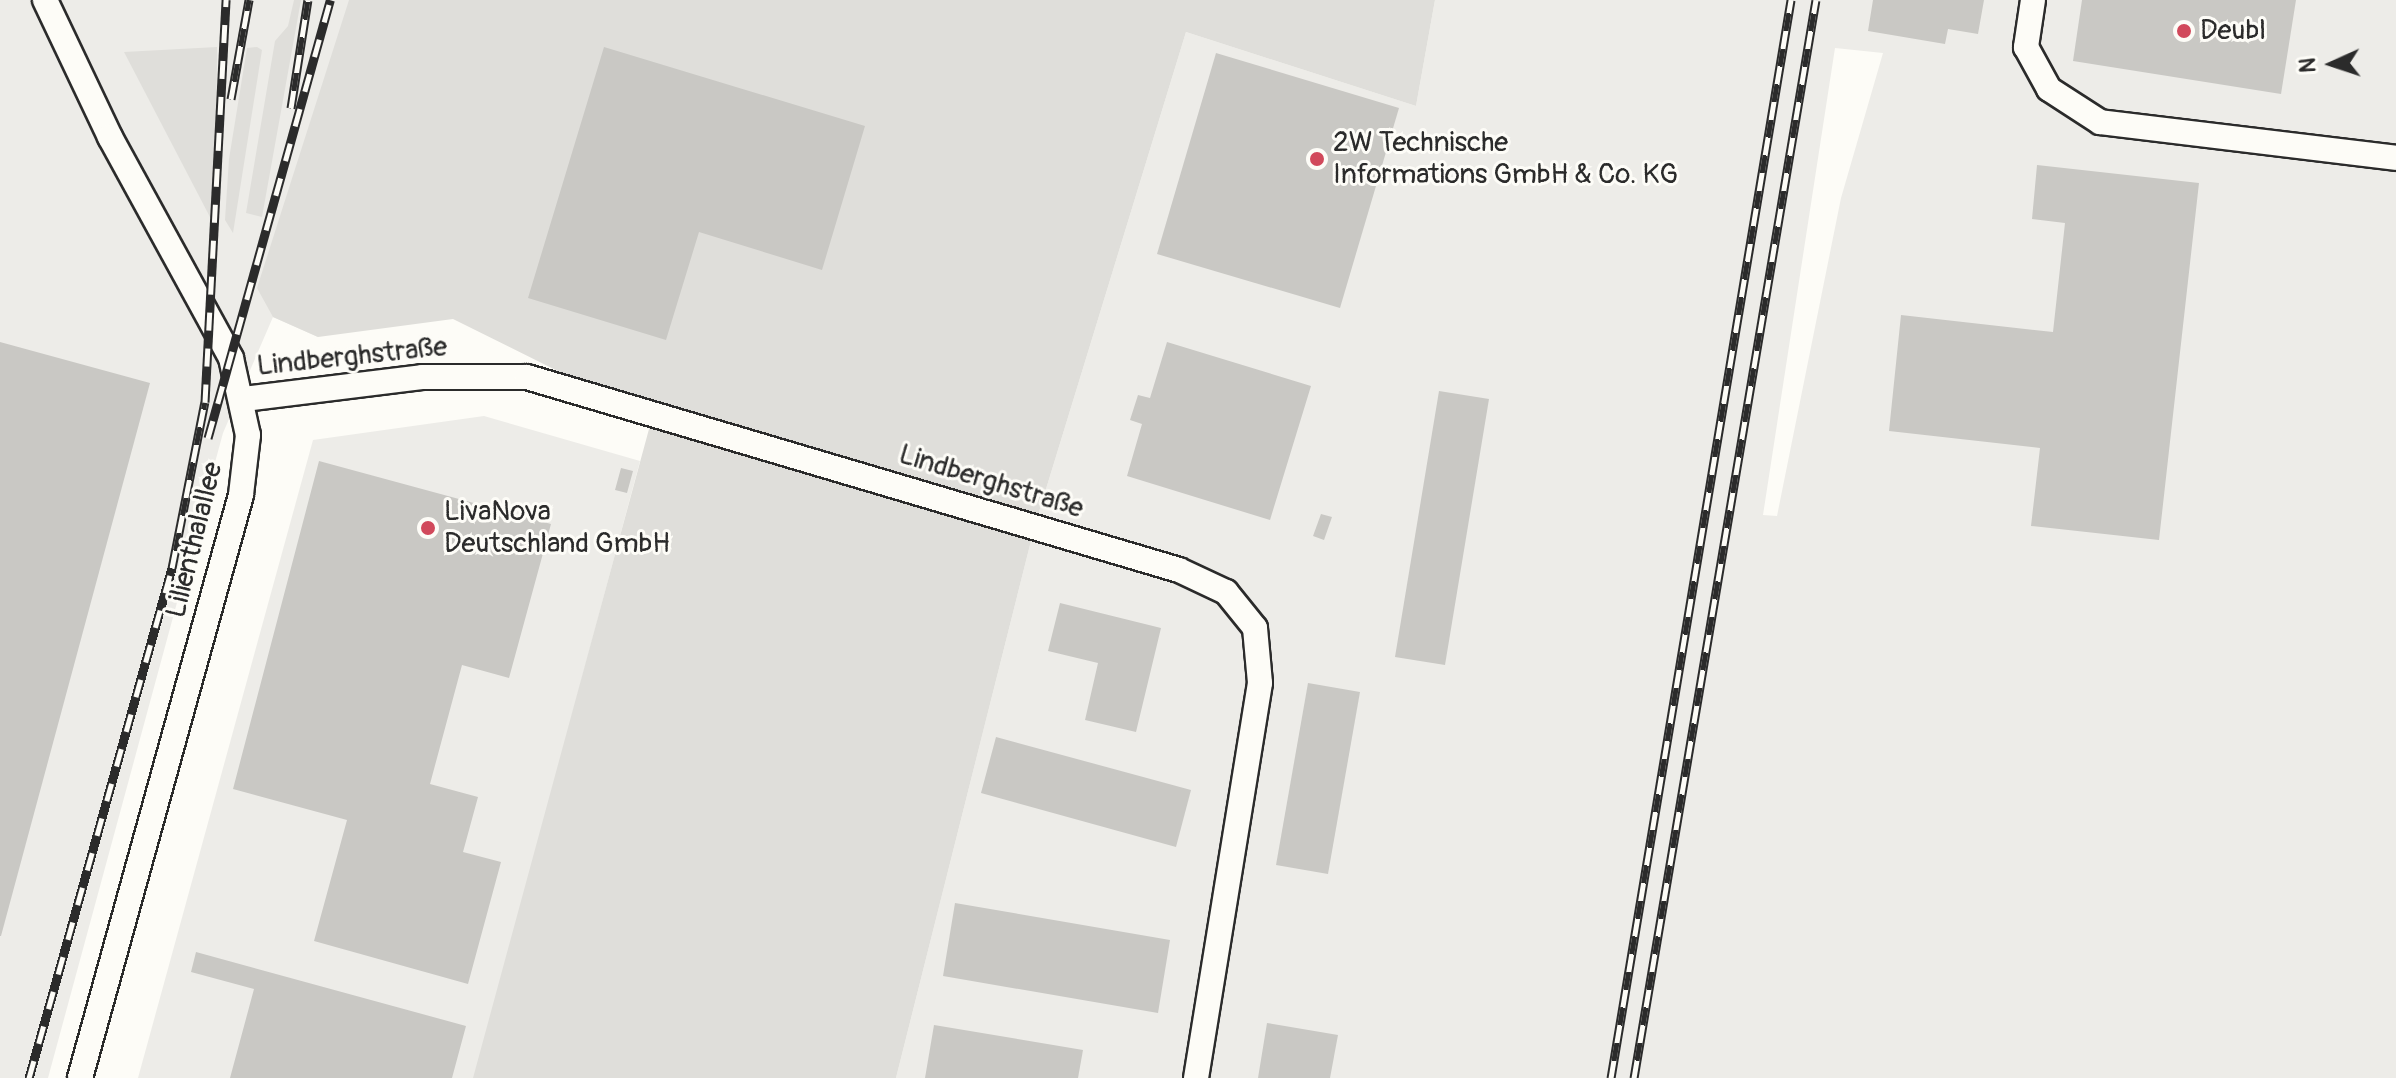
<!DOCTYPE html>
<html>
<head>
<meta charset="utf-8">
<style>
	body { margin:0 }
	#map { position:relative; width:2396px; height:1078px; overflow:hidden; background:#fdfcf7; font-family:Pangolin,sans-serif }
	div>[style] { position:absolute }
	.built>* { inset:0; background:#edece8 }
	.green>* { inset:0; background:#dfdeda }
	.building>* { inset:0; background:#c9c8c4 }
	.roads { filter:drop-shadow(2px 0 #2b2b2b) drop-shadow(-2px 0 #2b2b2b) drop-shadow(0 2px #2b2b2b) drop-shadow(0 -2px #2b2b2b) }
	.minor>* { height:24px; margin:-12px; padding:0 12px; transform-origin:12px; border-radius:12px; background:#fdfcf7 }
	.rail>* { height:9px; margin-top:-4.5px; transform-origin:0; background:repeating-linear-gradient(90deg,#fdfcf7 0 18px,#2b2b2b 0 36px); box-sizing:border-box; border-block:2px solid #2b2b2b }
	.dots>* { width:22px; height:22px; translate:-50% -50%; box-sizing:border-box; border:4px solid #fdfcf7; border-radius:50% }
	span { translate:-50% -50%; white-space:nowrap; text-align:center; line-height:1.15; -webkit-text-stroke:6px #fdfcf7; paint-order:stroke }
	.poi-label { font-size:28px; color:#2b2b2b }
	.left { translate:0 -50%; text-align:left }
	.street-label { font-size:28px; color:#2b2b2b }
	.north { position:absolute; left:2292px; top:24px; width:80px; height:80px; -webkit-text-stroke:6px #fdfcf7; paint-order:stroke; rotate:267deg; font-size:22px; font-weight:700; line-height:32px; text-align:center; color:#2b2b2b }
	.north::after { content:''; display:block; margin:auto; width:28px; height:36px; background:#2b2b2b; clip-path:polygon(50% 0,100% 100%,50% 72%,0 100%) }
</style>
</head>
<body>
<div id="map">
	<div class="built">
		<div style="clip-path:polygon(0 0,454px 0,318px 337px,273px 317px,223px 433px,48px 1078px,0 1078px)"></div>
		<div style="clip-path:polygon(evenodd,1435px 0,2396px 0,2396px 1078px,896px 1078px,1035px 525px,1186px 32px,1416px 106px,1435px 0,1835px 48px,1883px 53px,1841px 198px,1777px 516px,1763px 515px,1835px 48px)"></div>
		<div style="clip-path:polygon(484px 416px,640px 461px,475px 1078px,138px 1078px,313px 440px)"></div>
	</div>
	<div class="green">
		<div style="clip-path:polygon(294px 0,301px 0,262px 217px,246px 213px,275px 41px,288px 26px)"></div>
		<div style="clip-path:polygon(349px 0,1435px 0,1416px 106px,1186px 32px,1035px 525px,896px 1078px,473px 1078px,652px 418px,453px 319px,318px 337px,273px 317px,257px 288px)"></div>
		<div style="clip-path:polygon(217px 47px,216px 210px,211px 219px,124px 52px)"></div>
		<div style="clip-path:polygon(257px 47px,262px 50px,233px 233px,225px 220px,229px 159px,247px 48px)"></div>
	</div>
	<div class="building">
		<div style="clip-path:polygon(1873px 0,1984px 0,1978px 34px,1948px 29px,1945px 44px,1868px 31px)"></div>
		<div style="clip-path:polygon(2082px 0,2296px 0,2281px 94px,2073px 61px)"></div>
		<div style="clip-path:polygon(604px 47px,865px 126px,822px 270px,699px 232px,666px 340px,528px 298px)"></div>
		<div style="clip-path:polygon(1216px 53px,1399px 108px,1340px 308px,1157px 254px)"></div>
		<div style="clip-path:polygon(2037px 165px,2199px 183px,2159px 540px,2031px 526px,2040px 448px,1889px 431px,1901px 315px,2053px 332px,2065px 223px,2032px 219px)"></div>
		<div style="clip-path:polygon(0 342px,150px 383px,1px 936px,0 936px)"></div>
		<div style="clip-path:polygon(1167px 342px,1311px 386px,1270px 520px,1127px 476px,1142px 424px,1130px 420px,1138px 395px,1150px 398px)"></div>
		<div style="clip-path:polygon(1439px 391px,1489px 399px,1445px 665px,1395px 657px)"></div>
		<div style="clip-path:polygon(319px 461px,551px 524px,509px 678px,462px 665px,430px 784px,478px 797px,463px 852px,501px 862px,468px 984px,314px 941px,347px 820px,233px 789px)"></div>
		<div style="clip-path:polygon(621px 468px,633px 471px,627px 493px,615px 490px)"></div>
		<div style="clip-path:polygon(1321px 514px,1332px 517px,1324px 540px,1313px 536px)"></div>
		<div style="clip-path:polygon(1060px 603px,1161px 628px,1136px 732px,1085px 720px,1098px 663px,1048px 651px)"></div>
		<div style="clip-path:polygon(1308px 683px,1360px 692px,1328px 874px,1276px 865px)"></div>
		<div style="clip-path:polygon(996px 737px,1191px 790px,1176px 847px,981px 793px)"></div>
		<div style="clip-path:polygon(955px 903px,1170px 940px,1158px 1013px,943px 976px)"></div>
		<div style="clip-path:polygon(196px 952px,466px 1026px,452px 1078px,230px 1078px,254px 989px,191px 972px)"></div>
		<div style="clip-path:polygon(1267px 1023px,1338px 1035px,1330px 1078px,1258px 1078px)"></div>
		<div style="clip-path:polygon(934px 1025px,1083px 1050px,1078px 1078px,925px 1078px)"></div>
	</div>
	<div class="roads">
		<div class="minor">
			<div style="left:45px;top:0;width:152px;rotate:64.6deg"></div>
			<div style="left:110px;top:137px;width:252px;rotate:61.3deg"></div>
			<div style="left:231px;top:358px;width:79px;rotate:77.6deg"></div>
			<div style="left:248px;top:435px;width:60px;rotate:96.7deg"></div>
			<div style="left:241px;top:495px;width:605px;rotate:105.44deg"></div>
			<div style="left:2033px;top:0;width:48px;rotate:98.5deg"></div>
			<div style="left:2026px;top:47px;width:48px;rotate:61.3deg"></div>
			<div style="left:2049px;top:89px;width:61px;rotate:32.9deg"></div>
			<div style="left:2100px;top:122px;width:298px;rotate:6.9deg"></div>
			<div style="left:244px;top:399px;width:179px;rotate:-7deg"></div>
			<div style="left:422px;top:377px;width:105px"></div>
			<div style="left:527px;top:377px;width:680px;rotate:16.49deg"></div>
			<div style="left:1179px;top:570px;width:52px;rotate:25.1deg"></div>
			<div style="left:1226px;top:592px;width:46px;rotate:51.1deg"></div>
			<div style="left:1255px;top:628px;width:55px;rotate:84.8deg"></div>
			<div style="left:1260px;top:683px;width:400px;rotate:99.2deg"></div>
		</div>
	</div>
	<div class="rail">
		<div style="left:231px;top:99px;width:101px;rotate:-79.7deg"></div>
		<div style="left:291px;top:108px;width:109px;rotate:-81.1deg"></div>
		<div style="left:208px;top:438px;width:455px;rotate:-74.4deg"></div>
		<div style="left:29px;top:1078px;width:530px;rotate:-74.34deg"></div>
		<div style="left:172px;top:568px;width:169px;rotate:-78.8deg"></div>
		<div style="left:205px;top:402px;width:403px;rotate:-87deg"></div>
		<div style="left:1611px;top:1078px;width:1093px;rotate:-80.52deg"></div>
		<div style="left:1634px;top:1078px;width:1093px;rotate:-80.42deg"></div>
	</div>
	<div class="dots">
		<div style="left:2184px;top:31px;background:#d1495b"></div>
		<div style="left:1317px;top:159px;background:#d1495b"></div>
		<div style="left:428px;top:528px;background:#d1495b"></div>
	</div>
	<div class="poi-label">
		<span class="left" style="left:2200px;top:31px">Deubl</span>
		<span class="left" style="left:1333px;top:159px">2W Technische<br>Informations GmbH &amp; Co. KG</span>
		<span class="left" style="left:444px;top:528px">LivaNova<br>Deutschland GmbH</span>
	</div>
	<div class="street-label">
		<span style="left:352px;top:357px;rotate:-6deg">Lindberghstraße</span>
		<span style="left:991px;top:482px;rotate:17deg">Lindberghstraße</span>
		<span style="left:195px;top:540px;rotate:-76deg">Lilienthalallee</span>
	</div>
	<div class="north">N</div>
</div>
</body>
</html>
